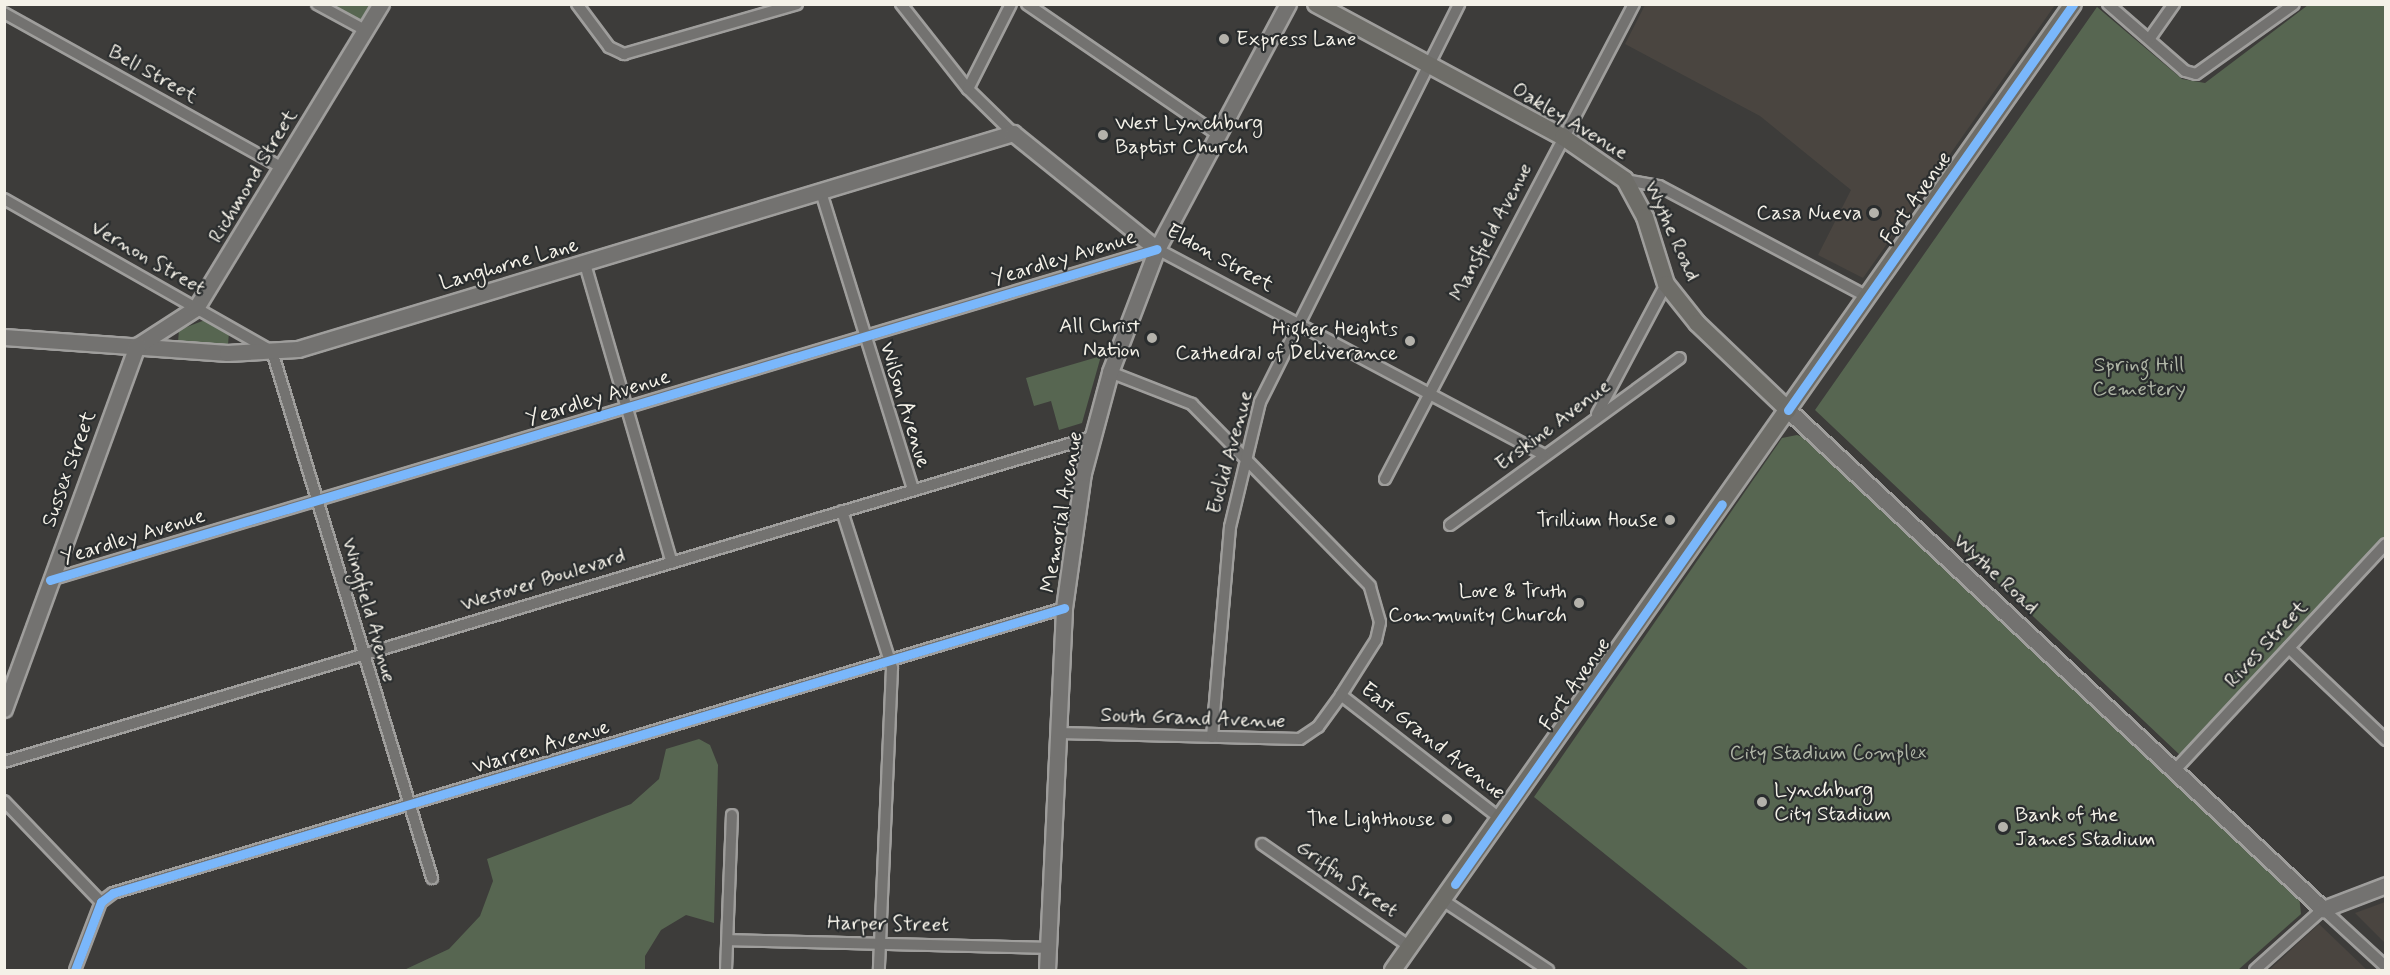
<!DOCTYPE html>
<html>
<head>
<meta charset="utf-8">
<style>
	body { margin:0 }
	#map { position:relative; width:2390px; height:975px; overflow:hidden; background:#3d3c3a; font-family:Mynerve,sans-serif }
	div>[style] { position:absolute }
	.built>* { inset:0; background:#4a4540 }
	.green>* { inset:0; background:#576651 }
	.roads { filter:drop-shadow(2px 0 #9f9e9c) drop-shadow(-2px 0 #9f9e9c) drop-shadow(0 2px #9f9e9c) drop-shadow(0 -2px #9f9e9c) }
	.street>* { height:10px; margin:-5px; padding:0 5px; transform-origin:5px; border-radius:5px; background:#737270 }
	.secondary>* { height:15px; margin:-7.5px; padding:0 7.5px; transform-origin:7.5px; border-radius:7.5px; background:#737270 }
	.primary>* { height:16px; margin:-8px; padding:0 8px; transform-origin:8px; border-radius:8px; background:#6e6d68 }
	.cycleway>* { height:9px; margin:-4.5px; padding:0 4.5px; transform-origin:4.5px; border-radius:4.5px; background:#7ab7fb }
	.dots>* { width:16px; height:16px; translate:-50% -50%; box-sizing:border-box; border:3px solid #2a2d2e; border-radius:50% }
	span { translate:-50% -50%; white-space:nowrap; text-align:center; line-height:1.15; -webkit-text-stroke:4.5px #2a2d2e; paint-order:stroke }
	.poi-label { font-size:21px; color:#f4f1e8 }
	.left { translate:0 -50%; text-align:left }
	.right { translate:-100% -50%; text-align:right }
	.street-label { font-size:21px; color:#f4f1e8 }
	.park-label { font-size:21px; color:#afb5a6 }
	.frame { position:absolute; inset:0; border:6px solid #f4f1e8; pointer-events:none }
</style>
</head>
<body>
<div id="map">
	<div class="built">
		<div style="clip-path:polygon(1645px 5px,1645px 4px,2055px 5px,1863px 278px,1818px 255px,1851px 190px,1760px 116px,1625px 44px)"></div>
		<div style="clip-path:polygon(2385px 902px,2386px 902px,2385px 943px,2355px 913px)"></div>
		<div style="clip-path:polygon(2319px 924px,2367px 970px,2269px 970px)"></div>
	</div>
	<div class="green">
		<div style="clip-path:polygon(327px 5px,374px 5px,363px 24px)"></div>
		<div style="clip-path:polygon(2308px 5px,2385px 5px,2385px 536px,2181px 756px,1815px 410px,2097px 7px,2182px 79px,2205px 83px)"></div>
		<div style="clip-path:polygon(205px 320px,229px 332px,228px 345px,178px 342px,179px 330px)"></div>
		<div style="clip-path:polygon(1101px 356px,1082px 423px,1059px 430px,1051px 401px,1034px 406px,1026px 378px)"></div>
		<div style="clip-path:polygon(1797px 435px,1812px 440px,2299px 895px,2301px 914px,2238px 970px,1749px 970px,1534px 797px,1782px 438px)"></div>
		<div style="clip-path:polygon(699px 739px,710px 745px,718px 765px,714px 923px,686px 915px,661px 930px,645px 956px,645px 970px,404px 970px,449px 949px,480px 916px,493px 881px,487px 859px,631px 804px,659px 779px,666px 749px)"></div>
	</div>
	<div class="roads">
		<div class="street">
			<div style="left:317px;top:4px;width:55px;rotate:28.4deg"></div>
			<div style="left:577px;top:4px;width:54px;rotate:53.3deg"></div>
			<div style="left:609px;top:47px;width:17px;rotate:25deg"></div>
			<div style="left:624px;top:54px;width:180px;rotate:-16.1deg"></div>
			<div style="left:901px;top:4px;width:108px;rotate:51.8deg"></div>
			<div style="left:968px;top:89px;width:63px;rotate:44.4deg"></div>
			<div style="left:1027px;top:4px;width:230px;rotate:34.4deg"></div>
			<div style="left:2108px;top:4px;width:102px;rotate:41deg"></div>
			<div style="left:2185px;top:71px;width:11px;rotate:15deg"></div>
			<div style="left:2196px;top:74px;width:120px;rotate:-35.5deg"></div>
			<div style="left:4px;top:13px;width:319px;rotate:29.1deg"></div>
			<div style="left:2150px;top:38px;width:42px;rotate:-54.8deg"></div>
			<div style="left:968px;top:89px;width:95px;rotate:-63.2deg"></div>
			<div style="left:1625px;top:180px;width:35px;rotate:10deg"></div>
			<div style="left:1659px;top:186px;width:237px;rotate:28deg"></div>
			<div style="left:821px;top:192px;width:312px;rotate:72.8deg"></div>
			<div style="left:4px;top:199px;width:308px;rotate:29.6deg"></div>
			<div style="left:272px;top:351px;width:551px;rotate:73.11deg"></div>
			<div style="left:585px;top:264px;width:311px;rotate:73.8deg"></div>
			<div style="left:1597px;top:414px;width:147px;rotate:-62deg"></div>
			<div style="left:1385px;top:479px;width:536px;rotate:-62.34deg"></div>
			<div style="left:842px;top:511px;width:165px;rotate:72.3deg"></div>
			<div style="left:892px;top:668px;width:302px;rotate:92.5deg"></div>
			<div style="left:1450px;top:525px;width:284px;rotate:-36deg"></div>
			<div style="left:50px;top:580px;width:1155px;rotate:-16.65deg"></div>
			<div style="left:1157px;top:249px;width:438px;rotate:28deg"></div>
			<div style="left:2289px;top:648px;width:134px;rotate:43.5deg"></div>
			<div style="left:1341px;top:695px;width:202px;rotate:37.8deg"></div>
			<div style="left:1059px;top:733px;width:241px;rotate:1.4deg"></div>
			<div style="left:1300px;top:739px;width:22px;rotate:-34deg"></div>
			<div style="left:1318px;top:727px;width:39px;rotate:-54deg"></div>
			<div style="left:1341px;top:695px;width:65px;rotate:-57.5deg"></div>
			<div style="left:1376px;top:640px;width:18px;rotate:-77deg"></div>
			<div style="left:1380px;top:622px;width:37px;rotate:-106deg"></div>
			<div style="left:1370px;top:586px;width:255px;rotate:-134.4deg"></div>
			<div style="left:1192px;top:404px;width:88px;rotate:-158.7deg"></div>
			<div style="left:1212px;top:737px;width:211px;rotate:-85.1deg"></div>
			<div style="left:1230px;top:527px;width:129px;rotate:-76.5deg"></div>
			<div style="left:1260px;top:402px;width:445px;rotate:-63.4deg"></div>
			<div style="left:4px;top:762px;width:1136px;rotate:-16.63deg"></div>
			<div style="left:2175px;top:770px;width:309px;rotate:-47deg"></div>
			<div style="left:4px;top:801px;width:140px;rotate:46.2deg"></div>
			<div style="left:1262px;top:844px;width:180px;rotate:34.8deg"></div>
			<div style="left:1444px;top:901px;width:125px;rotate:33.6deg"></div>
			<div style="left:728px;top:940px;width:320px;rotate:1.4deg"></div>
			<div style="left:75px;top:970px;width:73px;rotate:-69.1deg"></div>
			<div style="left:101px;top:902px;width:15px;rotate:-37deg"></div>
			<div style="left:113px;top:893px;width:993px;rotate:-16.68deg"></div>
			<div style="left:726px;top:970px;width:155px;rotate:-87.8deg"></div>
			<div style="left:2255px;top:970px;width:91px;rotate:-41.9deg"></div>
			<div style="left:2323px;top:909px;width:86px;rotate:42.6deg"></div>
		</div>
		<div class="secondary">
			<div style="left:4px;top:337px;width:224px;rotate:4.1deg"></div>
			<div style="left:227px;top:353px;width:71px;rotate:-3.2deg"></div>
			<div style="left:298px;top:349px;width:747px;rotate:-16.81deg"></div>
			<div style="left:1013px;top:133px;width:185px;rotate:38.9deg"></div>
			<div style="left:137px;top:346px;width:70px;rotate:-32.8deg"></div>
			<div style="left:196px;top:308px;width:356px;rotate:-58.7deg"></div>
			<div style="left:1788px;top:410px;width:732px;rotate:43.01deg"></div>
			<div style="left:2323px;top:909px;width:67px;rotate:-20.9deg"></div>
			<div style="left:4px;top:709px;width:387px;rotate:-69.9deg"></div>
			<div style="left:1047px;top:970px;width:362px;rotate:-87.3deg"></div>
			<div style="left:1064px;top:608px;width:136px;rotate:-82deg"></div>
			<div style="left:1083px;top:473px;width:105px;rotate:-75deg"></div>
			<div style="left:1110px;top:372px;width:132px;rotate:-69.1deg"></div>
			<div style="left:1157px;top:249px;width:278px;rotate:-61.9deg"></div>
		</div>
		<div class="primary">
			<div style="left:1316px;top:4px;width:281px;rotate:28.3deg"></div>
			<div style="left:1563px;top:137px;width:75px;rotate:34.7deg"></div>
			<div style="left:1625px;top:180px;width:42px;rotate:61.6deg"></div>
			<div style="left:1645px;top:217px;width:70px;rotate:72.6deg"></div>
			<div style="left:1666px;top:284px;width:50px;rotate:51.5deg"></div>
			<div style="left:1697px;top:323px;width:126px;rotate:43.7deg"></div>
			<div style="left:1393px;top:970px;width:1181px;rotate:-54.86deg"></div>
		</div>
	</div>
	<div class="cycleway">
		<div style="left:1788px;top:410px;width:496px;rotate:-54.9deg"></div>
		<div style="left:50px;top:580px;width:1155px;rotate:-16.65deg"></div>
		<div style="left:1455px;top:884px;width:464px;rotate:-54.9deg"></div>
		<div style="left:75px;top:970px;width:73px;rotate:-69.1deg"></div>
		<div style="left:101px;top:902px;width:15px;rotate:-37deg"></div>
		<div style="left:113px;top:893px;width:993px;rotate:-16.68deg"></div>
	</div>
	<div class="dots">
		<div style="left:1224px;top:39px;background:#b4b2ab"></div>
		<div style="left:1103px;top:135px;background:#b4b2ab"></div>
		<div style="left:1874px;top:213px;background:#b4b2ab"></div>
		<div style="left:1152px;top:338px;background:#b4b2ab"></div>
		<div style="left:1410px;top:341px;background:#b4b2ab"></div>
		<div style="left:1670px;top:520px;background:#b4b2ab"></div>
		<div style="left:1579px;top:603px;background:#b4b2ab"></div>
		<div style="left:1762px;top:802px;background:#b4b2ab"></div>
		<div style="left:1447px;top:819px;background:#b4b2ab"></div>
		<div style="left:2003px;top:827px;background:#b4b2ab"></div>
	</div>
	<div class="poi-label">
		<span class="left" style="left:1236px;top:39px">Express Lane</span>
		<span class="left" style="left:1115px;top:135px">West Lynchburg<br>Baptist Church</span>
		<span class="right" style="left:1862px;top:213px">Casa Nueva</span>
		<span class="right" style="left:1140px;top:338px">All Christ<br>Nation</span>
		<span class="right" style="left:1398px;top:341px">Higher Heights<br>Cathedral of Deliverance</span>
		<span class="right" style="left:1658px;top:520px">Trillium House</span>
		<span class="right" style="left:1567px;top:603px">Love &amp; Truth<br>Community Church</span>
		<span class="left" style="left:1774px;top:802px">Lynchburg<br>City Stadium</span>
		<span class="left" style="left:2015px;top:827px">Bank of the<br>James Stadium</span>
		<span class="right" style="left:1435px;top:819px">The Lighthouse</span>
	</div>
	<div class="street-label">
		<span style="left:153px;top:74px;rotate:29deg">Bell Street</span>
		<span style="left:1570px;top:121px;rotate:31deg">Oakley Avenue</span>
		<span style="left:253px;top:176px;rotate:-59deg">Richmond Street</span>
		<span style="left:1916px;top:198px;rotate:-55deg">Fort Avenue</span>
		<span style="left:1672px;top:231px;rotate:66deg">Wythe Road</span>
		<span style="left:1491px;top:232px;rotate:-62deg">Mansfield Avenue</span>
		<span style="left:148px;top:258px;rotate:30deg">Vernon Street</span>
		<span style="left:1064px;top:258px;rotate:-17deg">Yeardley Avenue</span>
		<span style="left:1220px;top:258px;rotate:29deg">Eldon Street</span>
		<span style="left:509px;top:264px;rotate:-16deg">Langhorne Lane</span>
		<span style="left:598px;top:398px;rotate:-17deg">Yeardley Avenue</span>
		<span style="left:905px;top:405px;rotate:73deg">Wilson Avenue</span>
		<span style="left:1553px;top:425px;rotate:-37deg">Erskine Avenue</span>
		<span style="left:1230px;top:452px;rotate:-75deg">Euclid Avenue</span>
		<span style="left:69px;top:469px;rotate:-70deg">Sussex Street</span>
		<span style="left:1062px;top:512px;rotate:-80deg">Memorial Avenue</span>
		<span style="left:133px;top:537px;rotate:-17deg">Yeardley Avenue</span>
		<span style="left:1996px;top:574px;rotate:43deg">Wythe Road</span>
		<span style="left:543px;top:580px;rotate:-17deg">Westover Boulevard</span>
		<span style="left:369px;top:610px;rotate:74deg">Wingfield Avenue</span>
		<span style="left:2266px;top:644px;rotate:-47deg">Rives Street</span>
		<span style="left:1575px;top:684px;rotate:-55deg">Fort Avenue</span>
		<span style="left:1193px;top:718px;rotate:2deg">South Grand Avenue</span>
		<span style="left:1433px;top:741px;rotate:38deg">East Grand Avenue</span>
		<span style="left:541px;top:747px;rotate:-17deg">Warren Avenue</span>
		<span style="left:1347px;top:879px;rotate:35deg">Griffin Street</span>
		<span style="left:888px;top:924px;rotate:1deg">Harper Street</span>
	</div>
	<div class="park-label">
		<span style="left:2139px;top:377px">Spring Hill<br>Cemetery</span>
		<span style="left:1828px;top:753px">City Stadium Complex</span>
	</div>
	<div class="frame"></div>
</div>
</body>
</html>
